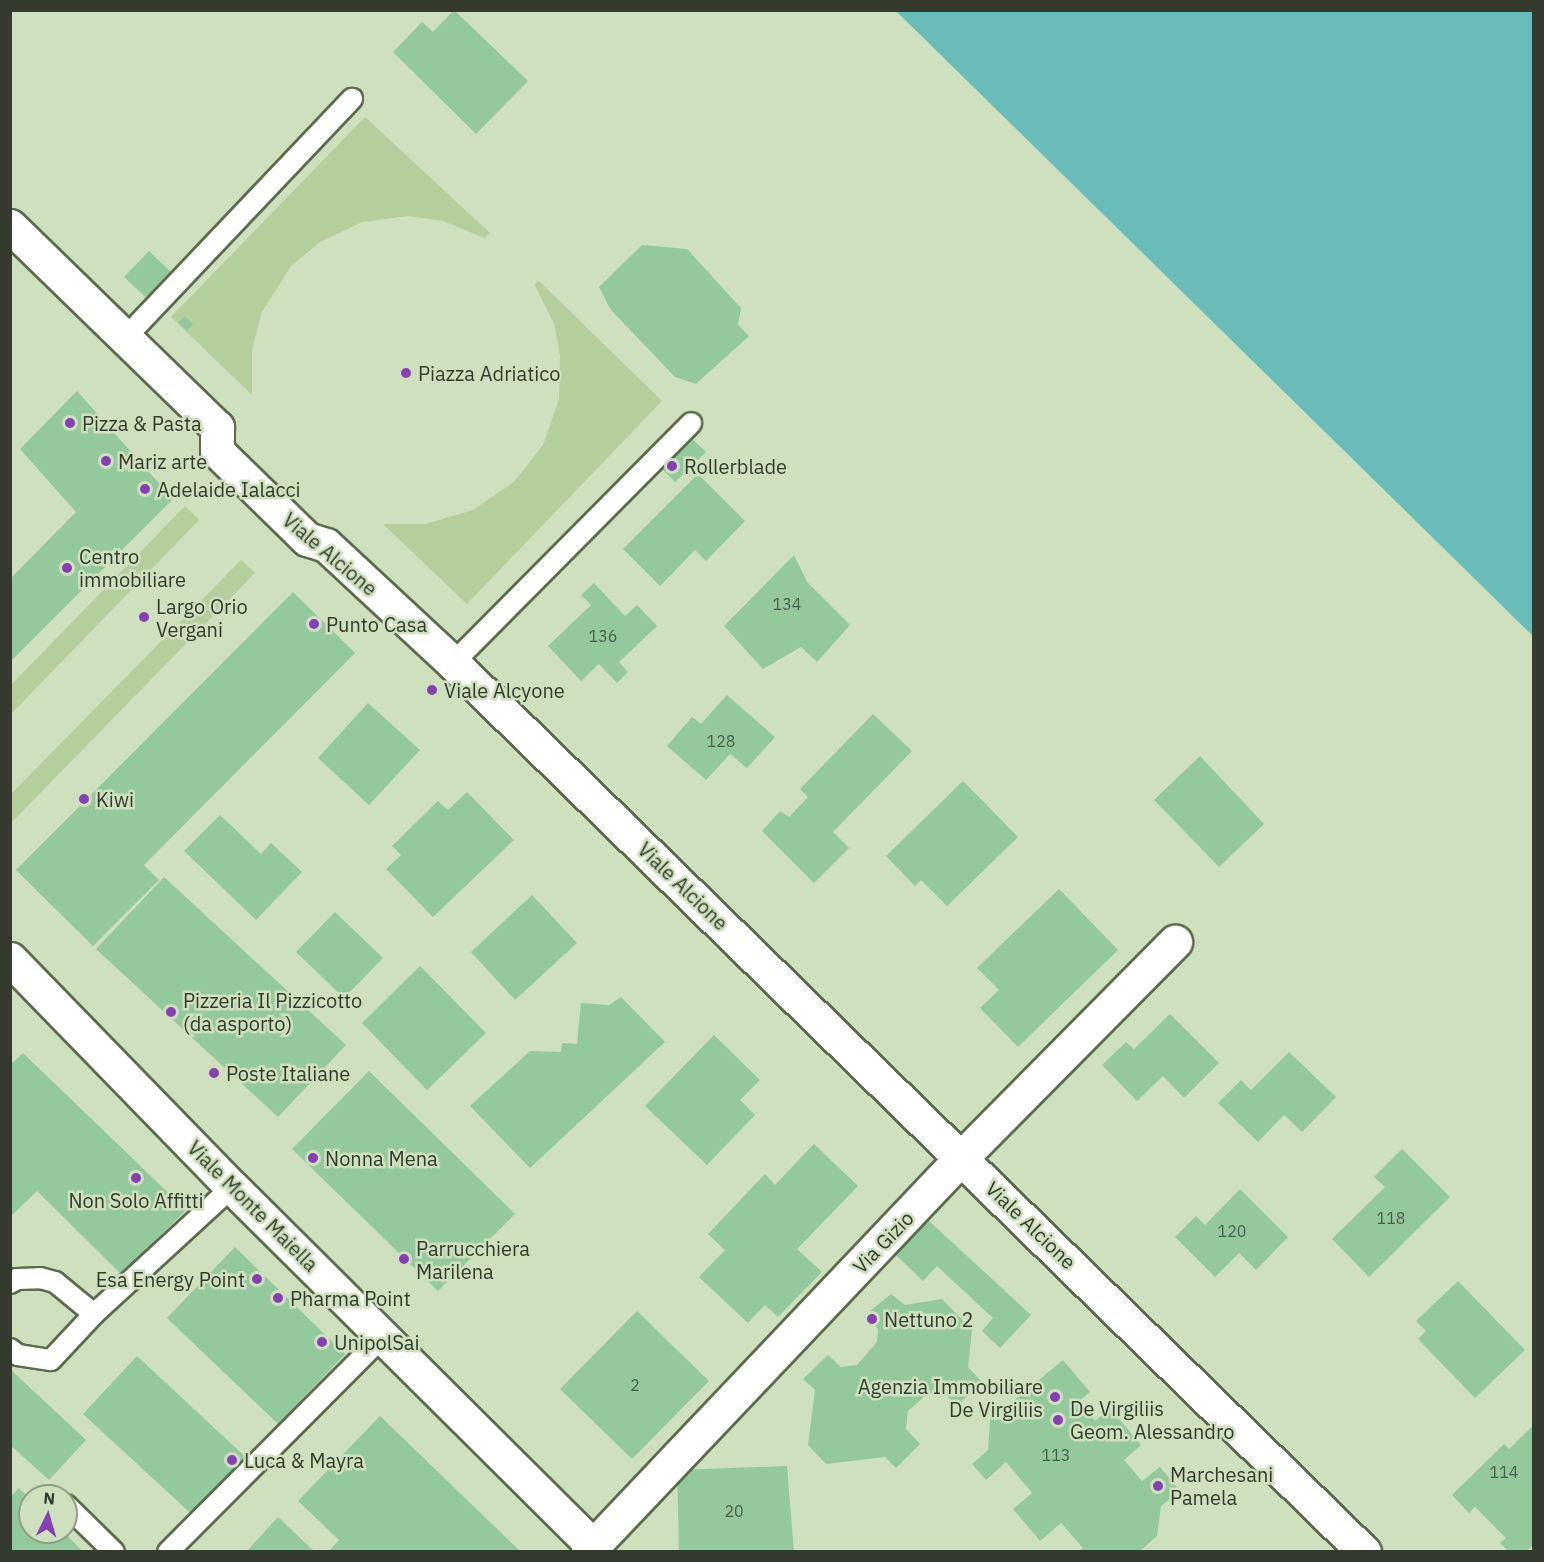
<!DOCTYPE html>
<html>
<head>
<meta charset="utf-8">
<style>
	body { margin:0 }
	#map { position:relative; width:1544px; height:1562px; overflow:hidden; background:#cee0bd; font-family:"IBM Plex Sans",sans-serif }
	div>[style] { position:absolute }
	.green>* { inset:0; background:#b4ce9c }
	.water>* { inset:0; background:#69bcb7 }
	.building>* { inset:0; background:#94c99e }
	.roads { filter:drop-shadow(2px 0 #5b6b4c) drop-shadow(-2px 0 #5b6b4c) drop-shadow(0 2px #5b6b4c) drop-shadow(0 -2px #5b6b4c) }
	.service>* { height:20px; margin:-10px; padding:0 10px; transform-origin:10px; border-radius:10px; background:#fff }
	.minor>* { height:33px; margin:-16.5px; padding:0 16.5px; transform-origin:16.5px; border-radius:16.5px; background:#fff }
	.tertiary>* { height:33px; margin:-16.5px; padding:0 16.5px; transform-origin:16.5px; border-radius:16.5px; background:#fff }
	.dots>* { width:16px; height:16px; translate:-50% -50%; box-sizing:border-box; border:3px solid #cee0bd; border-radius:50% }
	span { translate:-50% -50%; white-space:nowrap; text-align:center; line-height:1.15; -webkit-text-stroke:5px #cee0bd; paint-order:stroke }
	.number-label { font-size:16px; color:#4c5e4a }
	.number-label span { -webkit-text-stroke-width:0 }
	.poi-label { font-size:20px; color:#343b2e }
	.left { translate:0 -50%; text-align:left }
	.right { translate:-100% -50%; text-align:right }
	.street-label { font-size:20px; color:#343b2e }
	.frame { position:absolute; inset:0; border:12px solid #343b2e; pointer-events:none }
	.north { position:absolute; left:18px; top:1484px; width:60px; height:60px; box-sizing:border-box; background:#cee0bd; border:2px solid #909e84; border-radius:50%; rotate:5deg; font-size:16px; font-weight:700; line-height:24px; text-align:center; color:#343b2e }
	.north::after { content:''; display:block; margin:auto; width:21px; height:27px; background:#8740b3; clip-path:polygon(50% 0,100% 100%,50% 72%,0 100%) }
</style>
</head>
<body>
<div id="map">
	<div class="green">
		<div style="clip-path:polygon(365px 117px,490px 233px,485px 238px,443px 221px,409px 216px,362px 222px,320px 242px,291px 266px,262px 312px,252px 350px,252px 395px,171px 317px)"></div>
		<div style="clip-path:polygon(538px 280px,662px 401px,467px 604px,383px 524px,426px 524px,473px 510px,514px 482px,543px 445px,559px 399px,560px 356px,554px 323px,535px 285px)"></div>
		<div style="clip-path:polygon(185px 506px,199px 520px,11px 714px,11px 685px)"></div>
		<div style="clip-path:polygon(241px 560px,255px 573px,11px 823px,11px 794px)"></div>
	</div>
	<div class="water">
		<div style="clip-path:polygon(896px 11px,1533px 11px,1533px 636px)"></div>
	</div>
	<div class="building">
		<div style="clip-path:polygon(454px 10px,528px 81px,476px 134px,393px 52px,422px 22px,433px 32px)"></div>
		<div style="clip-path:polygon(642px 245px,687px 249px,741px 308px,738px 325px,749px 336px,696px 384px,675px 377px,611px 310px,599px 287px)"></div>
		<div style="clip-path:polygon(149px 251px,174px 275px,150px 301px,124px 277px)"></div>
		<div style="clip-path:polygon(185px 316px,193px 324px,187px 331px,178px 323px)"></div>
		<div style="clip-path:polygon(77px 391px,173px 499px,10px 662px,10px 579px,76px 512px,20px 449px)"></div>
		<div style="clip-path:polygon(689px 436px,706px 452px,675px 482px,659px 466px)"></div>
		<div style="clip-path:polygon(698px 474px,745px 521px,706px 561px,695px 550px,660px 586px,623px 549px)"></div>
		<div style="clip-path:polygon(794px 555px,807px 582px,850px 625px,817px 662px,801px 647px,763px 669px,724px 626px)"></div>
		<div style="clip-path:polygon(594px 583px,625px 616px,637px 605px,657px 626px,619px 662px,628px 672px,617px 683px,599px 664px,581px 681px,548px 646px,591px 605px,581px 595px)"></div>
		<div style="clip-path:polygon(293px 592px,355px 653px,144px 865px,159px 880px,93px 946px,16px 870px)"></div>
		<div style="clip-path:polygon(727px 695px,775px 737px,747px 768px,730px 754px,706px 780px,667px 746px,692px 717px,701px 724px)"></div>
		<div style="clip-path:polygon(368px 703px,420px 750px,369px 805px,318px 758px)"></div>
		<div style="clip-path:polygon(873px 714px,912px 751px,833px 832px,849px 848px,814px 883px,762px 831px,780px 811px,789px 817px,808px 797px,800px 789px)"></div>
		<div style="clip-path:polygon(1200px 756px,1264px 824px,1219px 867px,1154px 800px)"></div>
		<div style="clip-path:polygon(963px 781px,1018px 837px,947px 906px,921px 880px,915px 886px,886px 856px)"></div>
		<div style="clip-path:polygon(467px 792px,514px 840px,433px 917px,386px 869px,401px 855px,392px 846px,438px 801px,448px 810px)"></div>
		<div style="clip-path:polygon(220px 815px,261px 854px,271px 843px,302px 872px,256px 920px,184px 851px)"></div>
		<div style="clip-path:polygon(164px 877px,346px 1045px,278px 1117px,96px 949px)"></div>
		<div style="clip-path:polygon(1059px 889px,1118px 950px,1018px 1047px,980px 1008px,999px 990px,977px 968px)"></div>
		<div style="clip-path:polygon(532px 895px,577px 943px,515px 1000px,471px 952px)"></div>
		<div style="clip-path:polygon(335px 912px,383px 958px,344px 998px,296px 952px)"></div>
		<div style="clip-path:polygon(420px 966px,486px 1033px,427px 1090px,362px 1023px)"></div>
		<div style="clip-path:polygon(621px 997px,665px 1042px,530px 1168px,470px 1106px,530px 1051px,561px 1052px,562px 1043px,577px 1044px,581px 1003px,609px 1005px)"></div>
		<div style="clip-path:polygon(1170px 1014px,1219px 1063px,1184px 1098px,1163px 1076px,1137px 1101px,1102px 1065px,1126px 1042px,1134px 1049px)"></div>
		<div style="clip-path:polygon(714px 1035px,760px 1080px,740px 1100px,755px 1115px,707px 1165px,645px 1106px)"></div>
		<div style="clip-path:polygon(1289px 1052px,1336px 1097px,1302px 1132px,1284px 1115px,1258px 1142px,1218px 1103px,1241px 1080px,1251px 1090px)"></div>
		<div style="clip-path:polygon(23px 1053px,186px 1210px,121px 1274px,37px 1191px,10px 1217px,10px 1065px)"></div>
		<div style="clip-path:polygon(369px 1071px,515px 1214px,438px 1291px,292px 1149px)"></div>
		<div style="clip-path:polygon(814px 1144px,858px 1186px,797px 1249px,822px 1272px,778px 1317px,765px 1305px,748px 1323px,699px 1277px,725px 1250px,708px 1234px,765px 1174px,775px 1185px)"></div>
		<div style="clip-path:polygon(1402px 1149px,1450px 1197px,1369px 1277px,1332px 1239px,1385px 1187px,1374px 1177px)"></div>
		<div style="clip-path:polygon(1240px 1189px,1288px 1237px,1256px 1270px,1239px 1253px,1215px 1277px,1175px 1237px,1196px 1216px,1205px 1225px)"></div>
		<div style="clip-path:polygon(928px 1220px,1031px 1315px,1000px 1348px,982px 1331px,993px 1318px,937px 1266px,923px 1281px,896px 1255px)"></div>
		<div style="clip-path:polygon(235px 1247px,345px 1354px,278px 1424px,167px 1318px)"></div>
		<div style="clip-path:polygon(1458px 1281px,1525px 1350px,1475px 1398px,1418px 1339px,1426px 1331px,1416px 1321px)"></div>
		<div style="clip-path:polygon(891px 1294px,905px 1305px,942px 1299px,972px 1330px,968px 1367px,982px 1382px,957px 1406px,942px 1391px,927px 1394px,908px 1411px,906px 1429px,920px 1444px,896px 1468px,885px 1457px,826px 1464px,808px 1445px,815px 1390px,803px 1379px,828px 1355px,841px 1367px,857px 1365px,877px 1342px,878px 1329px,864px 1316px)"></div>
		<div style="clip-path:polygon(637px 1311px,709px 1381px,632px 1459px,560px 1389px)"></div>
		<div style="clip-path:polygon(137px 1356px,252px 1463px,198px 1520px,83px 1414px)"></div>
		<div style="clip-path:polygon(1063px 1360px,1090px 1392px,1078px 1402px,1095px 1421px,1110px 1408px,1141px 1445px,1124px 1460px,1142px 1481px,1160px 1467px,1180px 1491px,1161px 1506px,1157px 1536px,1139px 1552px,1078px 1552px,1083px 1548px,1061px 1523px,1040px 1541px,1013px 1509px,1032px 1493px,1006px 1462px,986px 1480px,972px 1464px,988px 1450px,990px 1420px)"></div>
		<div style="clip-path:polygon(10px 1369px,86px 1440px,49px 1480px,10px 1445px)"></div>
		<div style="clip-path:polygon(380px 1416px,521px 1552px,328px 1552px,339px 1540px,298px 1501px)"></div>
		<div style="clip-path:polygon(1534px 1425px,1534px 1544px,1526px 1552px,1509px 1552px,1500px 1543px,1506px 1538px,1475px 1507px,1469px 1513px,1452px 1495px,1504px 1444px,1509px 1449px)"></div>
		<div style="clip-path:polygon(787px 1466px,794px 1552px,679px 1552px,677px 1470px)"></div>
		<div style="clip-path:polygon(19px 1488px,30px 1499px,30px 1532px,64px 1532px,83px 1552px,10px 1552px,10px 1497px)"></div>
		<div style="clip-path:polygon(278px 1517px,315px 1552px,246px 1552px)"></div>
	</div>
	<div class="roads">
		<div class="service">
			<div style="left:125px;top:338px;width:330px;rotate:-46.5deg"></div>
			<div style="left:453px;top:663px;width:338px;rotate:-45.2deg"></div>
			<div style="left:10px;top:1283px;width:8px;rotate:-30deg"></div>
			<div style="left:17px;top:1279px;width:23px;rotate:-2deg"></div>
			<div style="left:40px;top:1278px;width:16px;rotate:15deg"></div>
			<div style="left:55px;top:1282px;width:50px;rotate:39.4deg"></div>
			<div style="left:10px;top:1349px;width:10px;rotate:37deg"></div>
			<div style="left:18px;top:1355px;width:33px;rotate:9deg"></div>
			<div style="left:51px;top:1360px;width:63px;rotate:-46.9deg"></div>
			<div style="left:94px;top:1314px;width:188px;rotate:-42.6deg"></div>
			<div style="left:66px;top:1505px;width:67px;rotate:44.4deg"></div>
			<div style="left:168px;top:1552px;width:306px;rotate:-45.1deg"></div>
		</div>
		<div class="minor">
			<div style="left:10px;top:959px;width:318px;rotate:45.8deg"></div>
			<div style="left:232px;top:1187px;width:509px;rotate:44.84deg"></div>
			<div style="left:593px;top:1546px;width:8px;rotate:130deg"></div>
			<div style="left:593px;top:1546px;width:536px;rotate:-46.51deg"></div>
			<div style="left:962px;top:1157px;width:303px;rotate:-45.3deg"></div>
		</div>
		<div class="tertiary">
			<div style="left:10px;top:226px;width:289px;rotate:44.2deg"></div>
			<div style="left:217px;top:427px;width:24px;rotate:90deg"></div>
			<div style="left:217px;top:451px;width:126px;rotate:44.4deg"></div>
			<div style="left:307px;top:539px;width:20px;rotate:18deg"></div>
			<div style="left:326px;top:545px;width:173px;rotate:42.9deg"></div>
			<div style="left:453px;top:663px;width:1273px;rotate:44.3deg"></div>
		</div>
	</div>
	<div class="dots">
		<div style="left:406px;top:373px;background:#8740b3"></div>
		<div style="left:70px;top:423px;background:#8740b3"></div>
		<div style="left:106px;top:461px;background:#8740b3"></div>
		<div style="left:672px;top:466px;background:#8740b3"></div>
		<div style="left:145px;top:489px;background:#8740b3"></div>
		<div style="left:67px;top:568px;background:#8740b3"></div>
		<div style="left:144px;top:617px;background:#8740b3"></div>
		<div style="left:314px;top:624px;background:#8740b3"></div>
		<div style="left:432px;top:690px;background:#8740b3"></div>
		<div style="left:84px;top:799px;background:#8740b3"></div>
		<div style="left:171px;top:1012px;background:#8740b3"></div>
		<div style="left:214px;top:1073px;background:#8740b3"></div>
		<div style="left:313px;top:1158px;background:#8740b3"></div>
		<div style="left:136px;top:1178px;background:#8740b3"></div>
		<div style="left:404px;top:1259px;background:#8740b3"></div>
		<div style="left:257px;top:1279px;background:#8740b3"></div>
		<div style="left:278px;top:1298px;background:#8740b3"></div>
		<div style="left:872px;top:1319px;background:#8740b3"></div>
		<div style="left:322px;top:1342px;background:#8740b3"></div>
		<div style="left:1055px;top:1397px;background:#8740b3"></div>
		<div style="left:1058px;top:1420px;background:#8740b3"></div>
		<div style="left:232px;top:1460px;background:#8740b3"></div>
		<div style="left:1158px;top:1486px;background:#8740b3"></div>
	</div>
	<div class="number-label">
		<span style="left:787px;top:604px">134</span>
		<span style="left:603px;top:636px">136</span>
		<span style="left:721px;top:741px">128</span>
		<span style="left:1391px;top:1218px">118</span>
		<span style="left:1232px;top:1231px">120</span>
		<span style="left:635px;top:1385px">2</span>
		<span style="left:1056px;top:1455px">113</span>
		<span style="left:1504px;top:1472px">114</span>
		<span style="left:734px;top:1511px">20</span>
	</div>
	<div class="poi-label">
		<span class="left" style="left:418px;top:373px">Piazza Adriatico</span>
		<span class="left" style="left:82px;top:423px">Pizza &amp; Pasta</span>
		<span class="left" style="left:118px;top:461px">Mariz arte</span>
		<span class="left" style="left:684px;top:466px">Rollerblade</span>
		<span class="left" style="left:157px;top:489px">Adelaide Ialacci</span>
		<span class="left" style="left:79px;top:568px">Centro<br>immobiliare</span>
		<span class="left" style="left:156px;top:618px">Largo Orio<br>Vergani</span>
		<span class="left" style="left:326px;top:624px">Punto Casa</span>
		<span class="left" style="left:444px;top:690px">Viale Alcyone</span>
		<span class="left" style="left:96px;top:799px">Kiwi</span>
		<span class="left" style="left:183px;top:1012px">Pizzeria Il Pizzicotto<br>(da asporto)</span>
		<span class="left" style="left:226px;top:1073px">Poste Italiane</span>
		<span class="left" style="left:325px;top:1158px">Nonna Mena</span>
		<span style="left:136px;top:1200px">Non Solo Affitti</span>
		<span class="left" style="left:416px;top:1260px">Parrucchiera<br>Marilena</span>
		<span class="right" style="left:245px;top:1279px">Esa Energy Point</span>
		<span class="left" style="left:290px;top:1298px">Pharma Point</span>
		<span class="left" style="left:884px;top:1319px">Nettuno 2</span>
		<span class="left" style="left:334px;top:1342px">UnipolSai</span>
		<span class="right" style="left:1043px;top:1398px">Agenzia Immobiliare<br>De Virgiliis</span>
		<span class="left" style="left:1070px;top:1420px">De Virgiliis<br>Geom. Alessandro</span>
		<span class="left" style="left:244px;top:1460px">Luca &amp; Mayra</span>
		<span class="left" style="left:1170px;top:1486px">Marchesani<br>Pamela</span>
	</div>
	<div class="street-label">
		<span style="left:330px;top:554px;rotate:40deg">Viale Alcione</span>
		<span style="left:683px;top:886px;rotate:44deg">Viale Alcione</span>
		<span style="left:253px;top:1206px;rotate:45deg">Viale Monte Maiella</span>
		<span style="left:1031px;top:1225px;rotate:44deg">Viale Alcione</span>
		<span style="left:883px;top:1242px;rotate:-46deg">Via Gizio</span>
	</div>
	<div class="frame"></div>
	<div class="north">N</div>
</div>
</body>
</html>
